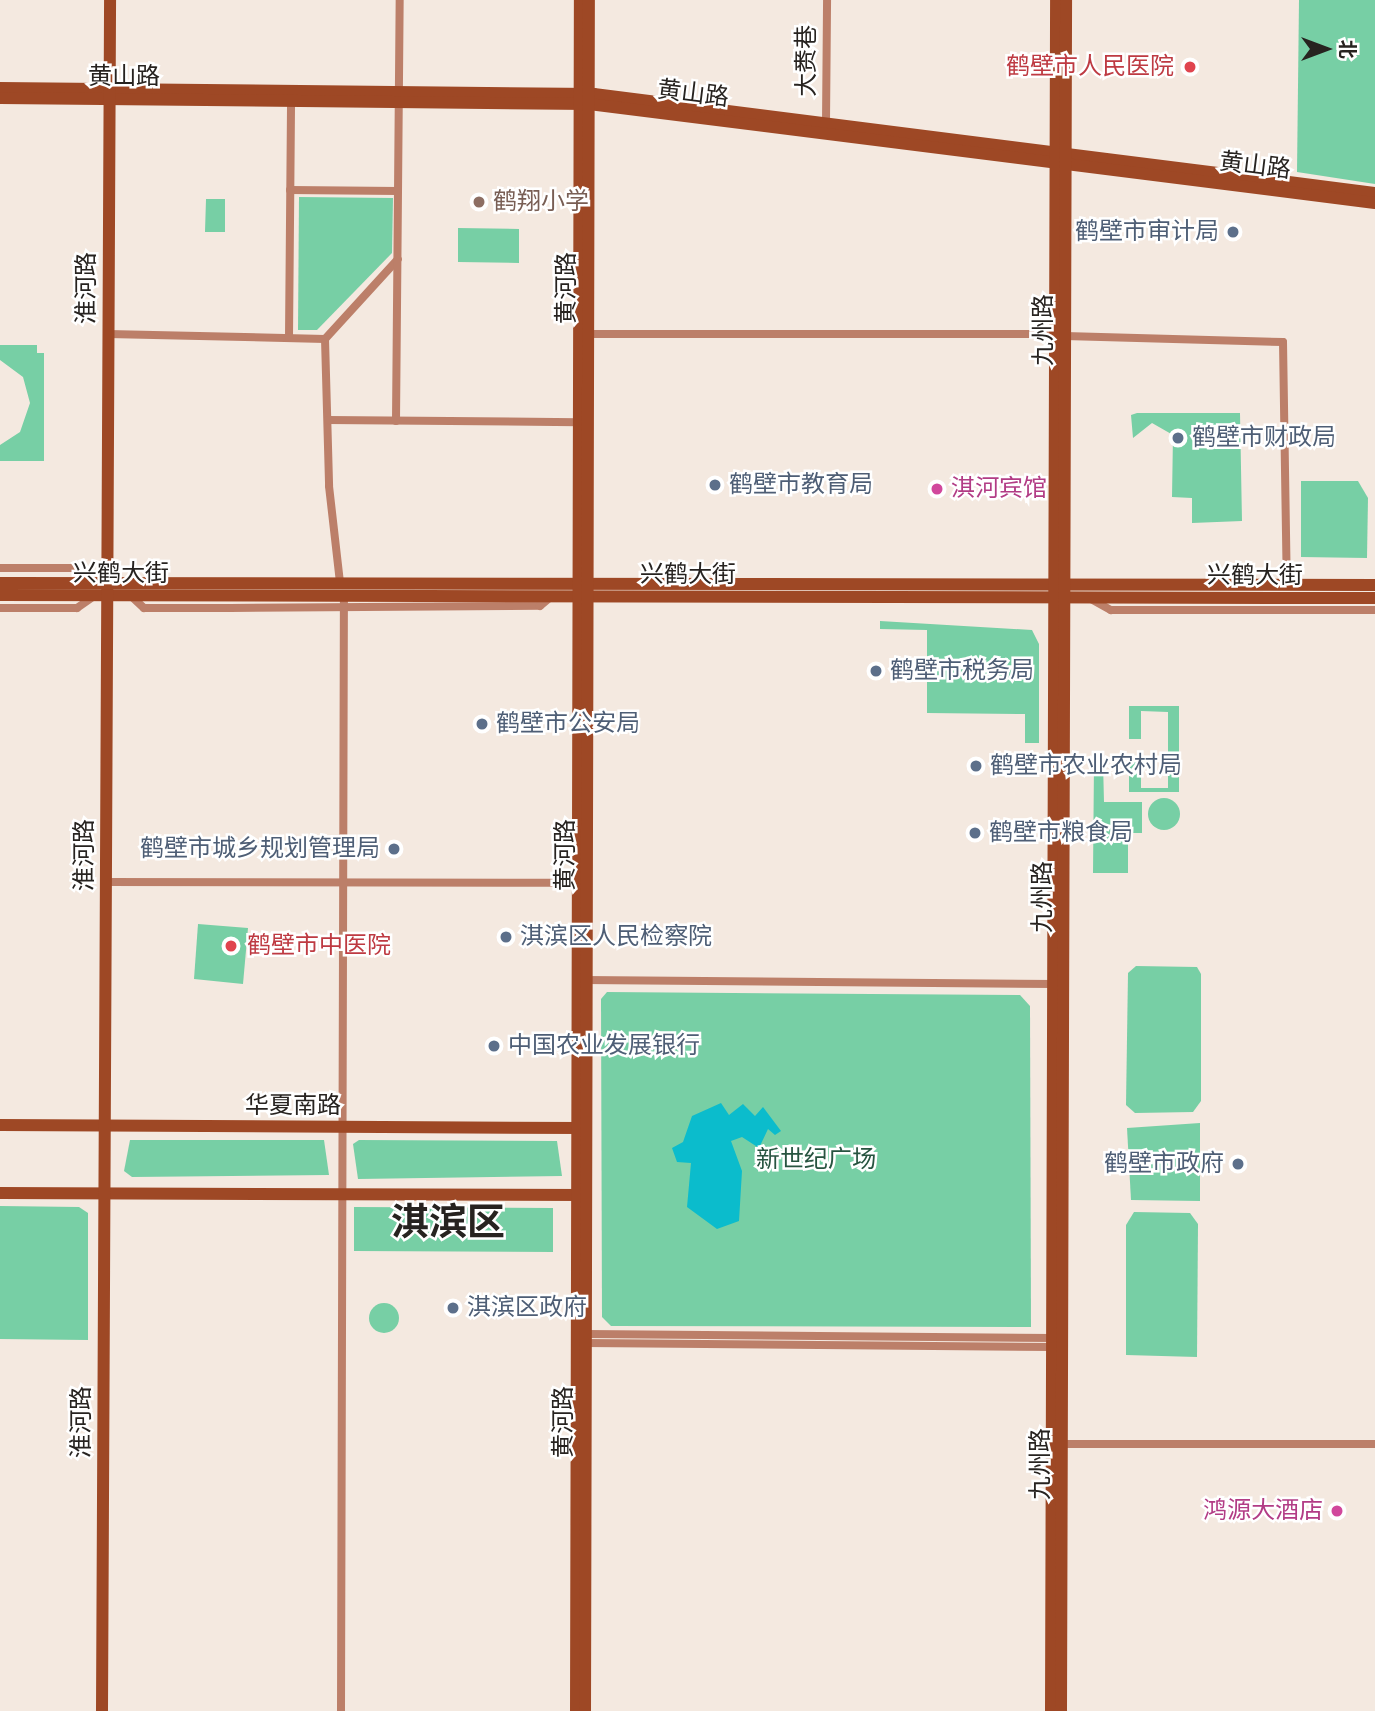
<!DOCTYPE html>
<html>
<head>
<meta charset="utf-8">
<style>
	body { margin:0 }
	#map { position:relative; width:1375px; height:1711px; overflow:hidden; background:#f4e9e0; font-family:"Fira Sans","Noto Sans SC",sans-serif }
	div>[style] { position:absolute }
	.green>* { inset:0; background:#77cfa5 }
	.round { border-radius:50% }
	.water>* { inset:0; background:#0bbccc }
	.street>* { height:8px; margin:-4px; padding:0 4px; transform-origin:4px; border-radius:4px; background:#bc7f69 }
	.secondary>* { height:12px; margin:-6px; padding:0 6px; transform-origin:6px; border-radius:6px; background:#9e4825 }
	.dots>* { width:19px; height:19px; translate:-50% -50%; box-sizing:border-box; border:4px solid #fff; border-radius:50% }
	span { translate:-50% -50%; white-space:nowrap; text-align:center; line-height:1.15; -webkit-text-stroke:5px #fff; paint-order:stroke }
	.street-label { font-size:24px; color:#272320 }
	.health-label { font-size:24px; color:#be3a42 }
	.right { translate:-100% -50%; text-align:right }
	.left { translate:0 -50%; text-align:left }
	.education-label { font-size:24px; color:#785e54 }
	.service-label { font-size:24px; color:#4e5e75 }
	.hotel-label { font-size:24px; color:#b23c85 }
	.park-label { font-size:24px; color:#275440 }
	.town-label { font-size:38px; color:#272320; font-weight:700 }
	.north { position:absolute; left:1291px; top:14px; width:70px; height:70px; -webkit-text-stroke:5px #fff; paint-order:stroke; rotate:90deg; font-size:19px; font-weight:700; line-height:28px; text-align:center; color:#272320 }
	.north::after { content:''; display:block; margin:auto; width:24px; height:32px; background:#272320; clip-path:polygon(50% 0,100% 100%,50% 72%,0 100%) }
</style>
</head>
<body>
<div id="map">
	<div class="green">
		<div style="clip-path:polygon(1299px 0,1375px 0,1375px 184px,1297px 172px)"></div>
		<div style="clip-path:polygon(299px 197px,393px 198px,392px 253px,317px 330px,298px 330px)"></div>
		<div style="clip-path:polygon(206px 199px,225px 199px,225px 232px,205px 232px)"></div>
		<div style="clip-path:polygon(458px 228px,519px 229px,519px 263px,458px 262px)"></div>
		<div style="clip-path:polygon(0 345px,37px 345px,37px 353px,44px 353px,44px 461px,0 461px,0 445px,20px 432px,30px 403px,23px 377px,0 360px)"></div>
		<div style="clip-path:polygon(1137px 413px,1240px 413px,1242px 521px,1192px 523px,1192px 498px,1172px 497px,1173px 435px,1152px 423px,1133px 438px,1131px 415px)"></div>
		<div style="clip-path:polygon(1301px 481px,1358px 481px,1368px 498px,1367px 558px,1301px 557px)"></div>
		<div style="clip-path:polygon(880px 621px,1032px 630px,1039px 644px,1039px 743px,1025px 743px,1025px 714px,927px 713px,927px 630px,880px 629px)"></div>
		<div style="clip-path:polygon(1129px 706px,1179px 706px,1179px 792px,1129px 792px,1129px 759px,1141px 759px,1141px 788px,1168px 788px,1168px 712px,1141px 711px,1141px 739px,1129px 739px)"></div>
		<div style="clip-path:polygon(1094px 762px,1103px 762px,1104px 802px,1142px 802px,1142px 833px,1128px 833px,1128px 873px,1093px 873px)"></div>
		<div class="round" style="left:1148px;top:798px;width:32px;height:32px"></div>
		<div style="clip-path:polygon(198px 924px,248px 928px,243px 984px,194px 979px)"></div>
		<div style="clip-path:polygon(1136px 966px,1197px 967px,1201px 974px,1201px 1101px,1193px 1112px,1135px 1113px,1126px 1105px,1128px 973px)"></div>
		<div style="clip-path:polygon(607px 992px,1020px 995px,1030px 1006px,1031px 1327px,611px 1326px,602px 1317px,601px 999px)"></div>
		<div style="clip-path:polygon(1200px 1123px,1200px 1201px,1131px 1200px,1127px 1128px)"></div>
		<div style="clip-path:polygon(130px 1140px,324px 1140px,329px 1175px,132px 1177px,124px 1171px)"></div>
		<div style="clip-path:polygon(359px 1140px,557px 1141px,562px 1176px,358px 1179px,353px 1144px)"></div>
		<div style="clip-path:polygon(0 1206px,79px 1207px,88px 1213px,88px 1340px,0 1339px)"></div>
		<div style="clip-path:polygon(354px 1207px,553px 1208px,553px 1252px,354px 1251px)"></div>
		<div style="clip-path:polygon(1134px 1212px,1190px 1213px,1198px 1224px,1197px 1357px,1126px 1355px,1126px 1225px)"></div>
		<div class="round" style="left:369px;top:1303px;width:30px;height:30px"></div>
	</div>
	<div class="water">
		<div style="clip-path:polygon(721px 1103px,729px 1115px,743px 1104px,755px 1116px,763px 1107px,781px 1131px,775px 1135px,768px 1129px,759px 1148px,742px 1137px,731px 1141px,742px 1171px,739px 1221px,717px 1229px,687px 1207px,691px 1163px,677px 1162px,672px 1148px,683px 1142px,692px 1116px)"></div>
	</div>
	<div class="street">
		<div style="left:826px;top:122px;width:122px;rotate:-89.5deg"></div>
		<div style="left:290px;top:190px;width:108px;rotate:0.5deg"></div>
		<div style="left:108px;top:334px;width:217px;rotate:1.3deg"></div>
		<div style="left:325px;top:339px;width:147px;rotate:88.4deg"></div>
		<div style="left:329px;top:486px;width:98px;rotate:83.5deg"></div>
		<div style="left:588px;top:334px;width:467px"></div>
		<div style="left:1065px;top:336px;width:218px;rotate:1.6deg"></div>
		<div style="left:1283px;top:342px;width:243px;rotate:89.1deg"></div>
		<div style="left:289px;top:337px;width:238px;rotate:-89.5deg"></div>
		<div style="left:325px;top:339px;width:108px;rotate:-47.6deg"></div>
		<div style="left:328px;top:420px;width:251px;rotate:0.5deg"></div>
		<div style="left:396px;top:421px;width:421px;rotate:-89.5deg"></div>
		<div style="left:0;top:568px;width:74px"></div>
		<div style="left:74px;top:568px;width:24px;rotate:38deg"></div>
		<div style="left:130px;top:595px;width:19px;rotate:43deg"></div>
		<div style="left:144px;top:608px;width:86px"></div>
		<div style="left:230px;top:608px;width:310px;rotate:-0.4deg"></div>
		<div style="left:540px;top:606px;width:16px;rotate:-40deg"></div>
		<div style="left:1091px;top:599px;width:23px;rotate:29deg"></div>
		<div style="left:1111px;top:610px;width:264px"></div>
		<div style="left:0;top:608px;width:77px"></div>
		<div style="left:77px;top:608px;width:21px;rotate:-35deg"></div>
		<div style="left:105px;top:882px;width:473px;rotate:0.1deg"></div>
		<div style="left:584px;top:980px;width:470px;rotate:0.5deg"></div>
		<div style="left:586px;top:1334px;width:467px;rotate:0.5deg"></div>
		<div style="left:586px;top:1343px;width:467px;rotate:0.5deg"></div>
		<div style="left:1062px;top:1444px;width:313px"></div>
		<div style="left:341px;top:1711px;width:1116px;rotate:-89.85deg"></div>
	</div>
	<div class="secondary">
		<div style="left:0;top:88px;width:594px;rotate:0.58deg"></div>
		<div style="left:594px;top:94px;width:787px;rotate:7.22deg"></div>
		<div style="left:0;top:98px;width:589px;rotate:0.58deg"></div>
		<div style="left:589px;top:104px;width:792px;rotate:7.18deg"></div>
		<div style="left:0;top:583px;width:1375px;rotate:0.08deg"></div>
		<div style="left:0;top:595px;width:1375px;rotate:0.13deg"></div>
		<div style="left:0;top:1125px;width:582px;rotate:0.3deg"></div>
		<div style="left:0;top:1193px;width:584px;rotate:0.2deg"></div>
		<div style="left:102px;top:1711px;width:1711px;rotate:-89.73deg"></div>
		<div style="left:576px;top:1711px;width:1711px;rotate:-89.87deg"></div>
		<div style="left:585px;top:1711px;width:1711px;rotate:-89.87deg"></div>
		<div style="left:1051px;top:1711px;width:1711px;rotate:-89.83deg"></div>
		<div style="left:1061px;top:1711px;width:1711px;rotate:-89.83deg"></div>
	</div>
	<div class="dots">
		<div style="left:1190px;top:67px;background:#e0444e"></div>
		<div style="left:479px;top:202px;background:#8d6e63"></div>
		<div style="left:1233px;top:232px;background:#5c6f8a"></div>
		<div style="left:1178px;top:438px;background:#5c6f8a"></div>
		<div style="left:715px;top:485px;background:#5c6f8a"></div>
		<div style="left:937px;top:489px;background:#d1479c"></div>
		<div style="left:876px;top:671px;background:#5c6f8a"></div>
		<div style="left:482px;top:724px;background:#5c6f8a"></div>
		<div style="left:976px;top:766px;background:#5c6f8a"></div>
		<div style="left:975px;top:833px;background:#5c6f8a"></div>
		<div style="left:394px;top:849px;background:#5c6f8a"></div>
		<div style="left:506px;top:937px;background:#5c6f8a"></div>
		<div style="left:231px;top:946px;background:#e0444e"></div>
		<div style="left:494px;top:1046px;background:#5c6f8a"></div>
		<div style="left:1238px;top:1164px;background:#5c6f8a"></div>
		<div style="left:453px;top:1308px;background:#5c6f8a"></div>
		<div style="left:1337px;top:1511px;background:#d1479c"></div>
	</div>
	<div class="street-label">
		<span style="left:807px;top:61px;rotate:-90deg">大赉巷</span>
		<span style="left:124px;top:77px">黄山路</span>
		<span style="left:693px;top:94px;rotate:7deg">黄山路</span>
		<span style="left:1255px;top:166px;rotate:7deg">黄山路</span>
		<span style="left:87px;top:288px;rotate:-90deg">淮河路</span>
		<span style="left:567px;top:288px;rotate:-90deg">黄河路</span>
		<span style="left:1044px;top:330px;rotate:-90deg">九州路</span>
		<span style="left:121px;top:574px">兴鹤大街</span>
		<span style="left:688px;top:575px">兴鹤大街</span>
		<span style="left:1255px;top:576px">兴鹤大街</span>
		<span style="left:85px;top:855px;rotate:-90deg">淮河路</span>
		<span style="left:566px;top:855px;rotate:-90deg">黄河路</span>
		<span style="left:1043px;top:897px;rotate:-90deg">九州路</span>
		<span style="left:293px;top:1106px">华夏南路</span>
		<span style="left:82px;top:1422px;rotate:-90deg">淮河路</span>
		<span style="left:564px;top:1422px;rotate:-90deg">黄河路</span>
		<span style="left:1041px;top:1464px;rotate:-90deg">九州路</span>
	</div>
	<div class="health-label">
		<span class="right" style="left:1174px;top:67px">鹤壁市人民医院</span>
		<span class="left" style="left:247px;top:946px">鹤壁市中医院</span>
	</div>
	<div class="education-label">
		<span class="left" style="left:493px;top:202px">鹤翔小学</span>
	</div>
	<div class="service-label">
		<span class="right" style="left:1219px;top:232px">鹤壁市审计局</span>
		<span class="left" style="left:1192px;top:438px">鹤壁市财政局</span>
		<span class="left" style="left:729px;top:485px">鹤壁市教育局</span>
		<span class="left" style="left:890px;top:671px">鹤壁市税务局</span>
		<span class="left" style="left:496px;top:724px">鹤壁市公安局</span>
		<span class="left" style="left:990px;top:766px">鹤壁市农业农村局</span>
		<span class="left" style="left:989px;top:833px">鹤壁市粮食局</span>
		<span class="right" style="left:380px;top:849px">鹤壁市城乡规划管理局</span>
		<span class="left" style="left:520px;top:937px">淇滨区人民检察院</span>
		<span class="left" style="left:508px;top:1046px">中国农业发展银行</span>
		<span class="right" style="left:1224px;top:1164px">鹤壁市政府</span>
		<span class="left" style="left:467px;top:1308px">淇滨区政府</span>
	</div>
	<div class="hotel-label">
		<span class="left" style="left:951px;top:489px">淇河宾馆</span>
		<span class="right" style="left:1323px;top:1511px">鸿源大酒店</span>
	</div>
	<div class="park-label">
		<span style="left:816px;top:1160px">新世纪广场</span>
	</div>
	<div class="town-label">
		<span style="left:448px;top:1223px">淇滨区</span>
	</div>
	<div class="north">北</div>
</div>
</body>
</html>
